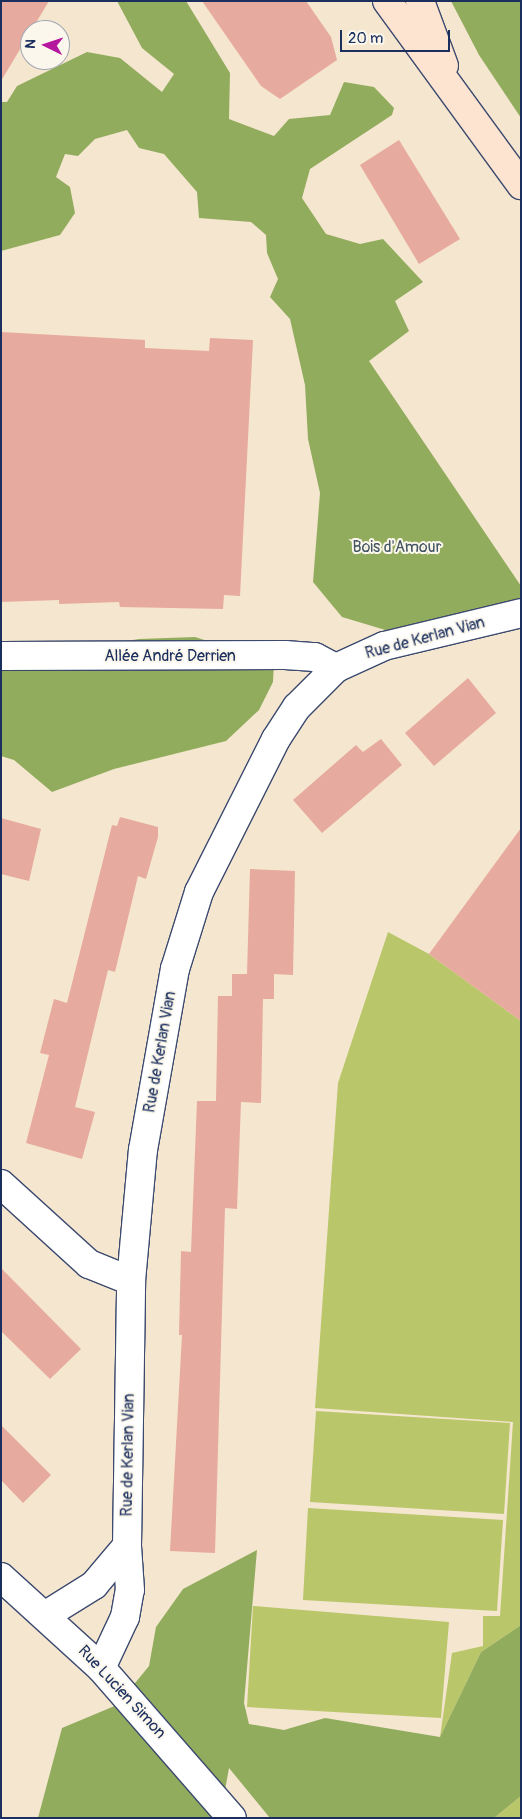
<!DOCTYPE html>
<html>
<head>
<meta charset="utf-8">
<style>
	body { margin:0 }
	#map { position:relative; width:522px; height:1819px; overflow:hidden; background:#f5e6cf; font-family:Pangolin,sans-serif }
	div>[style] { position:absolute }
	.green>* { inset:0; background:#b9c76a }
	.forest>* { inset:0; background:#92ac5e }
	.building>* { inset:0; background:#e7aa9e }
	.roads { filter:drop-shadow(1px 0 #3c4a6f) drop-shadow(-1px 0 #3c4a6f) drop-shadow(0 1px #3c4a6f) drop-shadow(0 -1px #3c4a6f) }
	.street>* { height:28px; margin:-14px; padding:0 14px; transform-origin:14px; border-radius:14px; background:#fff }
	.secondary>* { height:28px; margin:-14px; padding:0 14px; transform-origin:14px; border-radius:14px; background:#fde4d0 }
	span { translate:-50% -50%; white-space:nowrap; text-align:center; line-height:1.15; -webkit-text-stroke:4px #fbf7ec; paint-order:stroke }
	.park-label { font-size:16px; color:#425561 }
	.street-label { font-size:16px; color:#1b2f5e }
	.frame { position:absolute; inset:0; border:2px solid #1b2f5e; pointer-events:none }
	.north { position:absolute; left:20px; top:20px; width:50px; height:50px; box-sizing:border-box; background:#fbf7ec; border:1px solid #a1a7b3; border-radius:50%; rotate:274deg; font-size:14px; font-weight:700; line-height:20px; text-align:center; color:#1b2f5e }
	.north::after { content:''; display:block; margin:auto; width:18px; height:22px; background:#b5179e; clip-path:polygon(50% 0,100% 100%,50% 72%,0 100%) }
	.scale { position:absolute; left:340px; top:30px; width:110px; height:22px; box-sizing:border-box; border:2px solid #1b2f5e; border-top:0; padding-left:6px; font-size:15px; line-height:18px; white-space:nowrap; color:#1b2f5e; -webkit-text-stroke:4px #fbf7ec; paint-order:stroke }
</style>
</head>
<body>
<div id="map">
	<div class="green">
		<div style="clip-path:polygon(388px 932px,429px 954px,521px 1021px,521px 1625px,481px 1652px,440px 1737px,452px 1653px,483px 1646px,483px 1616px,500px 1616px,513px 1422px,315px 1408px,338px 1083px)"></div>
		<div style="clip-path:polygon(316px 1411px,510px 1423px,504px 1514px,310px 1502px)"></div>
		<div style="clip-path:polygon(308px 1508px,503px 1520px,497px 1611px,303px 1600px)"></div>
		<div style="clip-path:polygon(253px 1606px,449px 1622px,441px 1718px,247px 1707px)"></div>
		<div style="clip-path:polygon(521px 1796px,521px 1818px,494px 1818px)"></div>
	</div>
	<div class="forest">
		<div style="clip-path:polygon(117px 1px,186px 1px,230px 73px,229px 119px,274px 136px,289px 119px,330px 115px,344px 82px,374px 87px,394px 108px,392px 115px,310px 169px,302px 198px,326px 234px,360px 244px,383px 239px,423px 282px,395px 301px,409px 331px,369px 361px,521px 586px,521px 600px,392px 632px,342px 617px,313px 582px,320px 493px,308px 439px,305px 385px,290px 319px,270px 297px,278px 279px,267px 253px,266px 235px,251px 222px,199px 218px,197px 192px,164px 154px,139px 148px,127px 130px,95px 139px,78px 156px,65px 154px,56px 177px,70px 187px,75px 213px,60px 235px,1px 251px,1px 102px,7px 102px,17px 86px,87px 52px,120px 58px,162px 92px,174px 74px,142px 48px)"></div>
		<div style="clip-path:polygon(451px 1px,521px 1px,521px 118px,479px 55px)"></div>
		<div style="clip-path:polygon(195px 637px,274px 662px,273px 682px,259px 710px,226px 741px,114px 769px,52px 792px,14px 760px,1px 756px,1px 661px,139px 639px)"></div>
		<div style="clip-path:polygon(257px 1550px,244px 1703px,249px 1724px,284px 1730px,325px 1718px,440px 1737px,481px 1652px,521px 1625px,521px 1796px,494px 1818px,270px 1818px,229px 1768px,220px 1818px,38px 1818px,62px 1728px,117px 1705px,149px 1666px,156px 1627px,183px 1589px)"></div>
	</div>
	<div class="building">
		<div style="clip-path:polygon(1px 1px,49px 1px,1px 81px)"></div>
		<div style="clip-path:polygon(202px 1px,306px 1px,331px 37px,337px 60px,280px 99px,261px 86px)"></div>
		<div style="clip-path:polygon(399px 140px,460px 239px,419px 264px,360px 165px)"></div>
		<div style="clip-path:polygon(1px 332px,145px 340px,145px 348px,209px 351px,210px 338px,253px 340px,240px 596px,224px 595px,223px 609px,120px 607px,119px 602px,59px 604px,59px 600px,1px 602px)"></div>
		<div style="clip-path:polygon(468px 678px,496px 713px,434px 766px,405px 733px)"></div>
		<div style="clip-path:polygon(381px 739px,402px 765px,322px 833px,293px 800px,356px 745px,363px 752px)"></div>
		<div style="clip-path:polygon(120px 817px,158px 827px,158px 837px,146px 879px,138px 876px,115px 972px,108px 970px,75px 1107px,95px 1112px,82px 1159px,26px 1143px,49px 1055px,40px 1053px,54px 999px,67px 1003px,112px 825px,117px 826px)"></div>
		<div style="clip-path:polygon(1px 818px,41px 829px,29px 881px,1px 874px)"></div>
		<div style="clip-path:polygon(521px 828px,521px 1021px,429px 954px)"></div>
		<div style="clip-path:polygon(250px 869px,295px 871px,293px 975px,274px 974px,274px 999px,263px 999px,261px 1103px,241px 1102px,237px 1209px,225px 1208px,215px 1553px,170px 1551px,182px 1335px,179px 1335px,181px 1251px,191px 1252px,197px 1101px,216px 1101px,218px 996px,232px 996px,232px 974px,247px 974px)"></div>
		<div style="clip-path:polygon(1px 1268px,81px 1349px,50px 1379px,1px 1331px)"></div>
		<div style="clip-path:polygon(1px 1425px,51px 1475px,23px 1503px,1px 1480px)"></div>
	</div>
	<div class="roads">
		<div class="street">
			<div style="left:1px;top:656px;width:284px;rotate:-0.2deg"></div>
			<div style="left:285px;top:655px;width:30px;rotate:4deg"></div>
			<div style="left:315px;top:657px;width:24px;rotate:28deg"></div>
			<div style="left:1px;top:1184px;width:119px;rotate:42.3deg"></div>
			<div style="left:89px;top:1264px;width:45px;rotate:22deg"></div>
			<div style="left:1px;top:1577px;width:135px;rotate:42.3deg"></div>
			<div style="left:101px;top:1668px;width:199px;rotate:48.9deg"></div>
			<div style="left:46px;top:1615px;width:57px;rotate:-32deg"></div>
			<div style="left:94px;top:1585px;width:51px;rotate:-49.8deg"></div>
			<div style="left:101px;top:1668px;width:56px;rotate:-64.8deg"></div>
			<div style="left:125px;top:1617px;width:27px;rotate:-80deg"></div>
			<div style="left:130px;top:1590px;width:44px;rotate:-93.9deg"></div>
			<div style="left:127px;top:1546px;width:265px;rotate:-89.1deg"></div>
			<div style="left:131px;top:1281px;width:132px;rotate:-84.8deg"></div>
			<div style="left:143px;top:1150px;width:184px;rotate:-80deg"></div>
			<div style="left:175px;top:969px;width:81px;rotate:-72.7deg"></div>
			<div style="left:199px;top:892px;width:171px;rotate:-63.3deg"></div>
			<div style="left:276px;top:739px;width:38px;rotate:-57deg"></div>
			<div style="left:297px;top:707px;width:55px;rotate:-45deg"></div>
			<div style="left:336px;top:668px;width:53px;rotate:-24.6deg"></div>
			<div style="left:384px;top:646px;width:141px;rotate:-13.5deg"></div>
		</div>
		<div class="secondary">
			<div style="left:387px;top:1px;width:228px;rotate:53.9deg"></div>
			<div style="left:420px;top:1px;width:69px;rotate:69.7deg"></div>
		</div>
	</div>
	<div class="park-label">
		<span style="left:397px;top:547px">Bois d'Amour</span>
	</div>
	<div class="street-label">
		<span style="left:425px;top:638px;rotate:-15deg">Rue de Kerlan Vian</span>
		<span style="left:170px;top:656px">Allée André Derrien</span>
		<span style="left:160px;top:1052px;rotate:-80deg">Rue de Kerlan Vian</span>
		<span style="left:128px;top:1455px;rotate:-89deg">Rue de Kerlan Vian</span>
		<span style="left:122px;top:1692px;rotate:47deg">Rue Lucien Simon</span>
	</div>
	<div class="frame"></div>
	<div class="north">N</div>
	<div class="scale">20 m</div>
</div>
</body>
</html>
